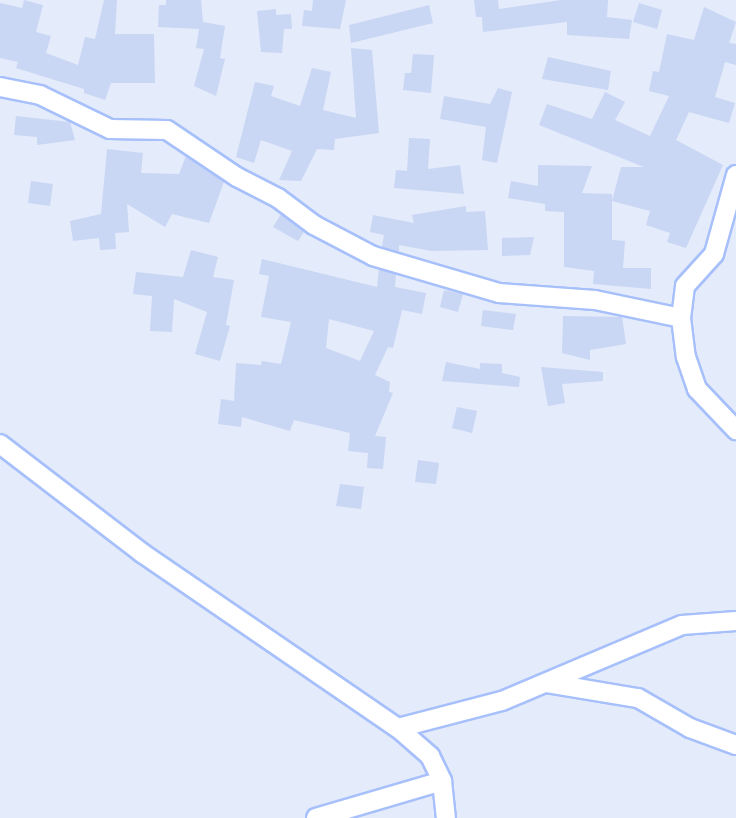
<!DOCTYPE html>
<html>
<head>
<meta charset="utf-8">
<style>
	body { margin:0 }
	#map { position:relative; width:736px; height:818px; overflow:hidden; background:#e4ebfa; font-family:"Noto Sans",sans-serif }
	div>[style] { position:absolute }
	.building>* { inset:0; background:#c9d6f4 }
	.roads { filter:drop-shadow(2px 0 #a7c0fb) drop-shadow(-2px 0 #a7c0fb) drop-shadow(0 2px #a7c0fb) drop-shadow(0 -2px #a7c0fb) }
	.street>* { height:18px; margin:-9px; padding:0 9px; transform-origin:9px; border-radius:9px; background:#fff }
	span { translate:-50% -50%; white-space:nowrap; text-align:center; line-height:1.15; -webkit-text-stroke:4.5px #fff; paint-order:stroke }
</style>
</head>
<body>
<div id="map">
	<div class="building">
		<div style="clip-path:polygon(24px 0,43px 5px,36px 32px,51px 36px,46px 53px,78px 65px,85px 37px,95px 39px,104px 0,117px 0,115px 34px,154px 34px,155px 83px,111px 83px,105px 100px,84px 93px,84px 89px,16px 68px,18px 62px,0 58px,0 3px,22px 8px)"></div>
		<div style="clip-path:polygon(166px 0,201px 0,203px 22px,225px 26px,220px 58px,225px 59px,216px 96px,194px 86px,204px 49px,196px 48px,199px 29px,158px 27px,159px 5px,166px 5px)"></div>
		<div style="clip-path:polygon(313px 0,346px 0,340px 29px,302px 26px,304px 10px,312px 11px)"></div>
		<div style="clip-path:polygon(474px 0,498px 0,499px 9px,561px 0,608px 0,607px 17px,632px 20px,629px 39px,567px 35px,567px 22px,483px 32px,482px 17px,476px 17px)"></div>
		<div style="clip-path:polygon(639px 3px,662px 10px,657px 29px,633px 22px)"></div>
		<div style="clip-path:polygon(429px 5px,433px 23px,351px 43px,349px 25px)"></div>
		<div style="clip-path:polygon(704px 7px,736px 22px,729px 43px,736px 44px,736px 65px,725px 62px,715px 97px,735px 103px,729px 123px,689px 112px,676px 140px,723px 165px,686px 248px,667px 242px,670px 233px,646px 225px,650px 211px,612px 201px,621px 167px,644px 167px,539px 125px,547px 104px,592px 119px,605px 92px,625px 102px,615px 120px,650px 136px,669px 96px,649px 91px,653px 71px,659px 72px,667px 34px,694px 40px)"></div>
		<div style="clip-path:polygon(276px 9px,276px 15px,291px 14px,292px 29px,284px 29px,282px 53px,261px 52px,257px 11px)"></div>
		<div style="clip-path:polygon(351px 48px,372px 50px,379px 133px,335px 139px,334px 150px,317px 149px,301px 181px,279px 180px,292px 151px,261px 140px,254px 163px,236px 157px,255px 82px,274px 86px,271px 96px,300px 106px,312px 68px,331px 72px,323px 110px,356px 118px)"></div>
		<div style="clip-path:polygon(413px 54px,434px 55px,431px 93px,403px 90px,405px 73px,411px 73px)"></div>
		<div style="clip-path:polygon(548px 57px,611px 71px,608px 90px,542px 79px)"></div>
		<div style="clip-path:polygon(498px 88px,512px 92px,497px 163px,482px 160px,486px 127px,440px 119px,444px 96px,490px 104px)"></div>
		<div style="clip-path:polygon(16px 116px,70px 122px,75px 140px,37px 145px,37px 137px,14px 135px)"></div>
		<div style="clip-path:polygon(409px 138px,430px 139px,428px 169px,460px 165px,464px 194px,394px 188px,396px 170px,407px 171px)"></div>
		<div style="clip-path:polygon(107px 149px,143px 153px,141px 173px,179px 174px,186px 156px,224px 182px,209px 223px,172px 214px,165px 227px,127px 204px,129px 232px,115px 233px,116px 249px,100px 250px,99px 238px,73px 241px,70px 221px,101px 214px)"></div>
		<div style="clip-path:polygon(538px 165px,592px 166px,582px 193px,612px 194px,612px 240px,625px 241px,623px 268px,651px 268px,651px 289px,593px 284px,594px 271px,564px 267px,564px 212px,545px 211px,545px 204px,508px 198px,511px 181px,538px 186px)"></div>
		<div style="clip-path:polygon(31px 181px,53px 184px,50px 206px,28px 203px)"></div>
		<div style="clip-path:polygon(466px 206px,466px 212px,485px 211px,488px 250px,432px 251px,399px 245px,399px 252px,382px 247px,384px 235px,370px 232px,373px 215px,414px 223px,412px 215px)"></div>
		<div style="clip-path:polygon(281px 214px,304px 232px,298px 241px,273px 227px)"></div>
		<div style="clip-path:polygon(534px 237px,530px 255px,502px 256px,502px 238px)"></div>
		<div style="clip-path:polygon(191px 250px,218px 257px,213px 277px,234px 280px,226px 325px,230px 326px,220px 361px,195px 354px,207px 312px,174px 299px,172px 332px,150px 331px,152px 296px,133px 294px,136px 272px,183px 277px)"></div>
		<div style="clip-path:polygon(evenodd,262px 259px,377px 287px,379px 269px,396px 274px,395px 287px,426px 293px,422px 314px,402px 310px,393px 348px,388px 347px,375px 375px,390px 382px,389px 392px,393px 393px,375px 436px,386px 437px,383px 469px,367px 468px,368px 453px,348px 451px,350px 433px,294px 420px,290px 431px,242px 417px,241px 427px,218px 424px,221px 399px,234px 401px,236px 363px,261px 365px,262px 361px,281px 364px,291px 322px,261px 317px,269px 276px,259px 274px,262px 259px,329px 319px,374px 331px,360px 361px,326px 348px,329px 319px)"></div>
		<div style="clip-path:polygon(444px 290px,463px 294px,458px 312px,440px 307px)"></div>
		<div style="clip-path:polygon(483px 310px,516px 314px,513px 330px,481px 326px)"></div>
		<div style="clip-path:polygon(563px 316px,622px 317px,626px 344px,590px 350px,590px 360px,562px 353px)"></div>
		<div style="clip-path:polygon(446px 362px,480px 369px,480px 363px,502px 364px,502px 373px,520px 377px,519px 387px,442px 381px)"></div>
		<div style="clip-path:polygon(541px 367px,603px 372px,603px 381px,562px 384px,565px 403px,548px 406px)"></div>
		<div style="clip-path:polygon(457px 407px,477px 411px,472px 433px,452px 428px)"></div>
		<div style="clip-path:polygon(418px 460px,439px 463px,436px 484px,415px 482px)"></div>
		<div style="clip-path:polygon(340px 484px,364px 487px,361px 509px,336px 506px)"></div>
	</div>
	<div class="roads">
		<div class="street">
			<div style="left:0;top:87px;width:41px;rotate:11.3deg"></div>
			<div style="left:40px;top:95px;width:78px;rotate:25.9deg"></div>
			<div style="left:110px;top:129px;width:57px;rotate:1deg"></div>
			<div style="left:167px;top:130px;width:84px;rotate:33.9deg"></div>
			<div style="left:237px;top:177px;width:46px;rotate:27.1deg"></div>
			<div style="left:278px;top:198px;width:45px;rotate:36.9deg"></div>
			<div style="left:314px;top:225px;width:67px;rotate:27.7deg"></div>
			<div style="left:373px;top:256px;width:131px;rotate:16.4deg"></div>
			<div style="left:499px;top:293px;width:96px;rotate:4.2deg"></div>
			<div style="left:595px;top:300px;width:88px;rotate:11.8deg"></div>
			<div style="left:736px;top:175px;width:82px;rotate:105.6deg"></div>
			<div style="left:714px;top:254px;width:43px;rotate:132.2deg"></div>
			<div style="left:685px;top:286px;width:32px;rotate:97deg"></div>
			<div style="left:681px;top:318px;width:39px;rotate:83deg"></div>
			<div style="left:686px;top:357px;width:34px;rotate:71deg"></div>
			<div style="left:697px;top:389px;width:57px;rotate:46.4deg"></div>
			<div style="left:0;top:444px;width:179px;rotate:37.5deg"></div>
			<div style="left:142px;top:553px;width:310px;rotate:34.4deg"></div>
			<div style="left:398px;top:728px;width:43px;rotate:41.2deg"></div>
			<div style="left:430px;top:756px;width:28px;rotate:64deg"></div>
			<div style="left:442px;top:781px;width:37px;rotate:84deg"></div>
			<div style="left:547px;top:683px;width:92px;rotate:9.4deg"></div>
			<div style="left:638px;top:698px;width:60px;rotate:30deg"></div>
			<div style="left:690px;top:728px;width:49px;rotate:20.3deg"></div>
			<div style="left:398px;top:728px;width:107px;rotate:-14.6deg"></div>
			<div style="left:502px;top:701px;width:195px;rotate:-22.9deg"></div>
			<div style="left:682px;top:625px;width:54px;rotate:-4.2deg"></div>
			<div style="left:316px;top:818px;width:131px;rotate:-16.4deg"></div>
		</div>
	</div>
</div>
</body>
</html>
